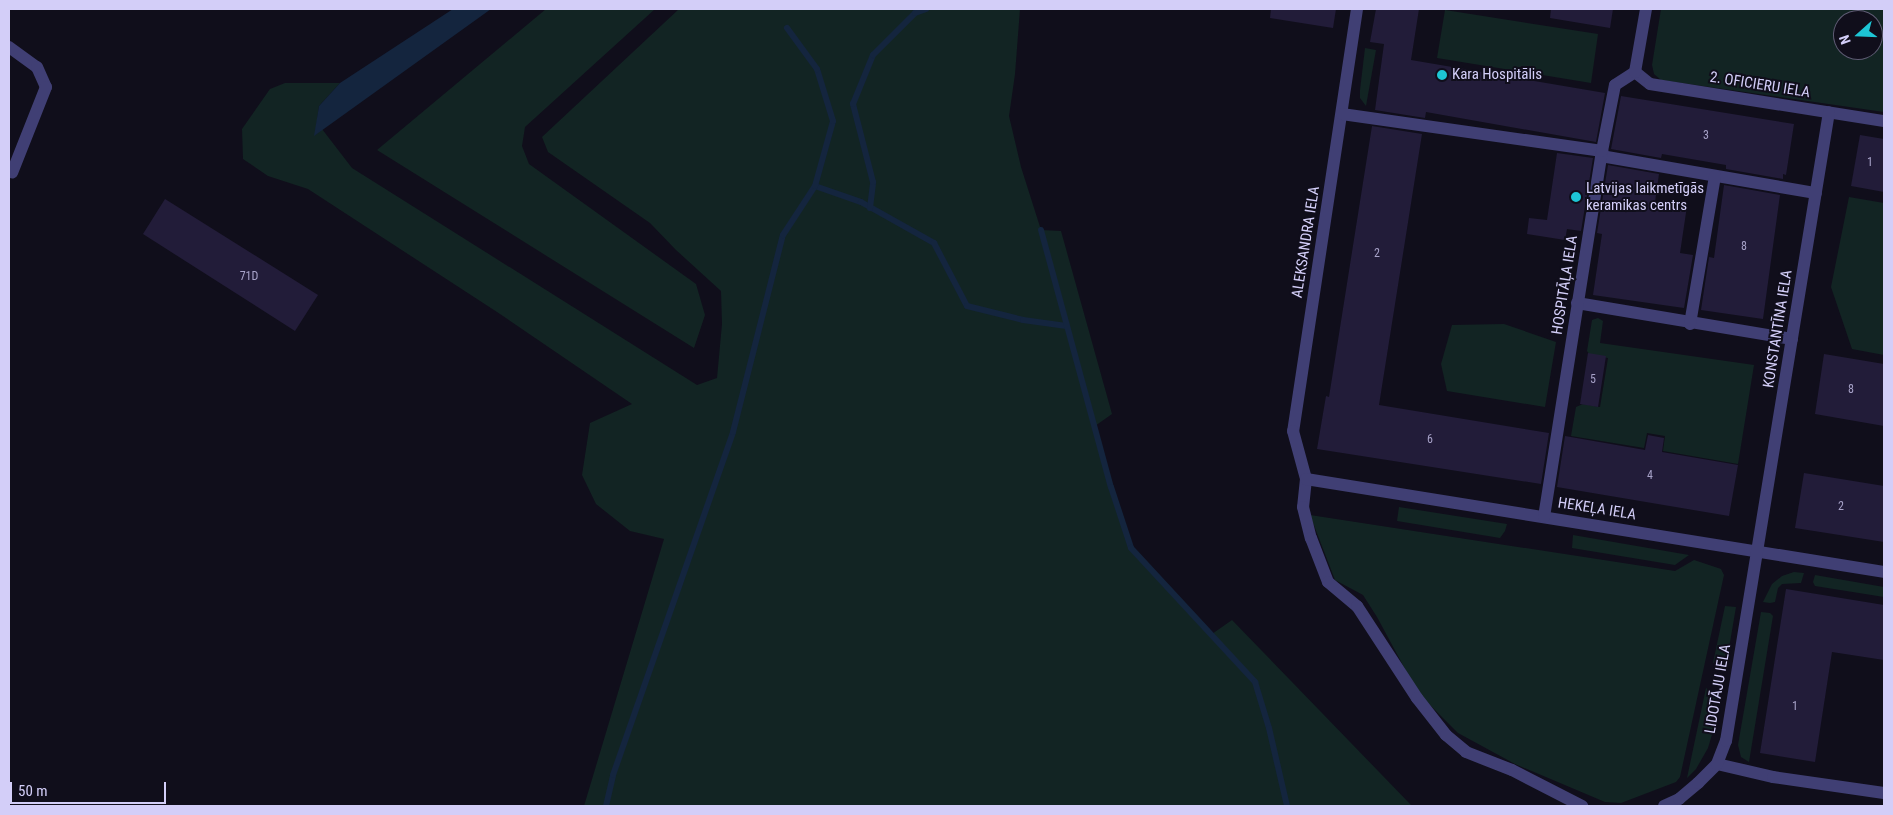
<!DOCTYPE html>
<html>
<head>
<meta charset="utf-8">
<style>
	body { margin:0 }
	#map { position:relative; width:1893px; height:815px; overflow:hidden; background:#100e1b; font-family:"Roboto Condensed",sans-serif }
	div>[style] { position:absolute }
	.green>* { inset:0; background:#122423 }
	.water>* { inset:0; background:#14253e }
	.stream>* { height:6px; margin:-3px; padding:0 3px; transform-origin:3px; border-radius:3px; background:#14253e }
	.building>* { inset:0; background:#221c39 }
	.street>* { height:12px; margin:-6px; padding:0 6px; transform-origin:6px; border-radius:6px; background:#403f74 }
	.dots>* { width:14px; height:14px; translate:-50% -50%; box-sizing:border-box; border:2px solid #100e1b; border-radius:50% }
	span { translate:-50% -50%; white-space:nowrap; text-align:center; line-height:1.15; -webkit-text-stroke:4px #100e1b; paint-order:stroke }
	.number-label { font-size:12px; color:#a7a2c8 }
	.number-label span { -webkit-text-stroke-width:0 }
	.poi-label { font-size:15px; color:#d3cef8 }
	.left { translate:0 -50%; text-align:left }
	.street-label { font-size:15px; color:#d3cef8 }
	.frame { position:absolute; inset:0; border:10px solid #d3cef8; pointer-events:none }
	.north { position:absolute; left:1833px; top:10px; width:50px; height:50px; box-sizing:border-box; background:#100e1b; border:1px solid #5e5b73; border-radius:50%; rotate:250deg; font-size:14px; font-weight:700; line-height:20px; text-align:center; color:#d3cef8 }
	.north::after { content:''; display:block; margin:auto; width:18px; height:22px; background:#1dc5d5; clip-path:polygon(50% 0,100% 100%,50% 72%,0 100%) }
	.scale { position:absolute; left:10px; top:782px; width:156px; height:22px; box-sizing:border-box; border:2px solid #d3cef8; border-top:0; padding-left:6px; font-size:15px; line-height:18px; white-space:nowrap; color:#d3cef8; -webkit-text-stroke:4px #100e1b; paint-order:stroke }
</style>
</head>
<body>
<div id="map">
	<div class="green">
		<div style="clip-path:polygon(546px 9px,655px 9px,525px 127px,522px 146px,529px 164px,696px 284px,705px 315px,694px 348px,377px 150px)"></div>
		<div style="clip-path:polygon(679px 9px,1020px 9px,1015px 74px,1009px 116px,1021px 167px,1041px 230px,1061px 231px,1112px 414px,1095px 426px,1111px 487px,1131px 548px,1212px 634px,1232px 620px,1412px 806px,584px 806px,664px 539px,630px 531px,596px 504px,582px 475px,590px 423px,632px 404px,497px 312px,308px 189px,268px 176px,243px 159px,242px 129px,270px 89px,285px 83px,340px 83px,319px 106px,315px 135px,322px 129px,352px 168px,697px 385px,717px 378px,722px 324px,721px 291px,676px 250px,650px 223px,548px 152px,542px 137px)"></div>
		<div style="clip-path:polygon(evenodd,1661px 9px,1884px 9px,1884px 112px,1661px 80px,1654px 74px,1652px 65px,1661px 9px,1843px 20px,1873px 20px,1873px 50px,1843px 50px,1843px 20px)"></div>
		<div style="clip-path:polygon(1445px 10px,1598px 34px,1591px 83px,1437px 58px)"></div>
		<div style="clip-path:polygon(1365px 48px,1376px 50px,1366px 106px,1360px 98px,1360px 90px)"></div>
		<div style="clip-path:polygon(1849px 197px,1884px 203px,1884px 355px,1852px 349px,1831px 287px)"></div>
		<div style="clip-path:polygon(1598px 318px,1603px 321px,1600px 343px,1754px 365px,1738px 464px,1663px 451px,1665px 436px,1647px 433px,1644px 448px,1571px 436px,1576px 407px,1583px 404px,1600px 407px,1608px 358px,1590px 355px,1587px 351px,1592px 320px)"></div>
		<div style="clip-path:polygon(1504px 324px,1556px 342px,1545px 407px,1447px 391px,1441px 364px,1452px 325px)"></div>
		<div style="clip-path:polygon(1399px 507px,1507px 524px,1505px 531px,1500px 538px,1397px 521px)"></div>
		<div style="clip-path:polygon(1310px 515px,1675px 571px,1694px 560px,1721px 569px,1724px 575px,1680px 777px,1676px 782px,1621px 803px,1605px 802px,1515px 764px,1458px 733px,1418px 693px,1377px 617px,1363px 595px,1335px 580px)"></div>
		<div style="clip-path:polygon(1573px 535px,1689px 555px,1675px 565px,1572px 548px)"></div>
		<div style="clip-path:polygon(1794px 572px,1804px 573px,1801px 583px,1782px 584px,1778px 588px,1775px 602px,1770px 603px,1763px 602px,1772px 584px,1782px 576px)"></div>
		<div style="clip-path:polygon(1815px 575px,1884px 587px,1884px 597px,1815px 586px,1813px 582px)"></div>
		<div style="clip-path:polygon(1725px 606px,1736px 607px,1728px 654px,1724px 659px,1713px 663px)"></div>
		<div style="clip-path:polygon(1761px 612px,1770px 613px,1773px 616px,1749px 762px,1741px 757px,1738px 745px)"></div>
		<div style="clip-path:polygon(1706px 688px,1716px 695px,1719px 704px,1716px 721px,1708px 748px,1696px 769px,1687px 778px)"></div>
	</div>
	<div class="water">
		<div style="clip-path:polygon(453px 9px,491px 9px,314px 136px,319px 106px,340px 83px)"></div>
	</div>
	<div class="stream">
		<div style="left:815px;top:186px;width:49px;rotate:19.2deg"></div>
		<div style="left:861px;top:202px;width:84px;rotate:29.3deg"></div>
		<div style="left:934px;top:243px;width:71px;rotate:62.4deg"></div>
		<div style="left:967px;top:306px;width:58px;rotate:14deg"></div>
		<div style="left:1023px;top:320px;width:44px;rotate:7.8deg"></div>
		<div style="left:870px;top:208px;width:26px;rotate:-83deg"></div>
		<div style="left:873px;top:182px;width:81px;rotate:-104.4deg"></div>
		<div style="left:853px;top:104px;width:53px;rotate:-67.8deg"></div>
		<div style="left:873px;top:55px;width:59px;rotate:-45deg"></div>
		<div style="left:915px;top:13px;width:12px;rotate:-20deg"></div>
		<div style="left:1041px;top:230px;width:266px;rotate:74.8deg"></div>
		<div style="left:1111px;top:487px;width:64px;rotate:71.8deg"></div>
		<div style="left:1131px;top:548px;width:183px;rotate:47.2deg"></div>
		<div style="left:1255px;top:682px;width:48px;rotate:73.1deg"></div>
		<div style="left:1269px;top:728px;width:80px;rotate:77deg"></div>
		<div style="left:606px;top:806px;width:32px;rotate:-77deg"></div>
		<div style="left:613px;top:775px;width:363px;rotate:-70.7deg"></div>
		<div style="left:733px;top:432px;width:203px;rotate:-75.8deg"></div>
		<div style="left:783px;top:235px;width:59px;rotate:-56.9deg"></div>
		<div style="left:815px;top:186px;width:67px;rotate:-74.5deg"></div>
		<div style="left:833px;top:121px;width:54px;rotate:-107.1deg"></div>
		<div style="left:817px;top:69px;width:51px;rotate:-126.2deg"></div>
	</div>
	<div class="building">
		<div style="clip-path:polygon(1271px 9px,1336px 9px,1333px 28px,1270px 18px)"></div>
		<div style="clip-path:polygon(1376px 9px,1419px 9px,1411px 60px,1605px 93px,1596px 142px,1426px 112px,1425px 118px,1375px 110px,1384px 44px,1370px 42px)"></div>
		<div style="clip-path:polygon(1551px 9px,1613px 9px,1610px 28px,1550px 18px)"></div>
		<div style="clip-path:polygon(1621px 96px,1794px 124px,1786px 175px,1783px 174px,1783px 179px,1726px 169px,1726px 165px,1662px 154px,1661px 158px,1611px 149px)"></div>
		<div style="clip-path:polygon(1372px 126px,1422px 134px,1379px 405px,1549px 433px,1541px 484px,1317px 449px,1326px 396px,1329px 397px)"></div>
		<div style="clip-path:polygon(1860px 135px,1884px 139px,1884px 192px,1851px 186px)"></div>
		<div style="clip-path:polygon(1557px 153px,1593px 158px,1581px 231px,1567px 229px,1565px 240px,1527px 234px,1529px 218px,1547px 220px)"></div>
		<div style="clip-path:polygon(1608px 165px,1659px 174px,1655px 202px,1687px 206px,1680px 253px,1693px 255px,1684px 308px,1593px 295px,1602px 234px,1597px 233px)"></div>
		<div style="clip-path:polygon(1724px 185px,1780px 195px,1763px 319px,1701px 310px,1709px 257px,1714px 258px)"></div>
		<div style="clip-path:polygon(165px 199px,318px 295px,295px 331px,143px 234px)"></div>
		<div style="clip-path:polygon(1588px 353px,1606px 356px,1598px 407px,1580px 404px)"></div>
		<div style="clip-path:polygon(1824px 354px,1884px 364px,1884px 426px,1815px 414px)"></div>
		<div style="clip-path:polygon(1648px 435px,1664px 438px,1662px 452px,1738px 465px,1729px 516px,1557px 487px,1565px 436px,1645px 450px)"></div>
		<div style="clip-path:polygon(1804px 473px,1884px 486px,1884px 542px,1795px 528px)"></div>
		<div style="clip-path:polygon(1786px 589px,1884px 605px,1884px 660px,1832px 652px,1815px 762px,1760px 753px)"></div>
	</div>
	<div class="street">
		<div style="left:1357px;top:9px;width:427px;rotate:98.6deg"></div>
		<div style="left:1293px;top:431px;width:50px;rotate:74.8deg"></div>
		<div style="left:1306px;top:479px;width:28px;rotate:96deg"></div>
		<div style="left:1303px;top:507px;width:32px;rotate:76deg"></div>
		<div style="left:1311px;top:538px;width:47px;rotate:68.9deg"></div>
		<div style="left:1328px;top:582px;width:38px;rotate:40deg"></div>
		<div style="left:1357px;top:606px;width:110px;rotate:56.9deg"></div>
		<div style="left:1417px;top:698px;width:47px;rotate:51.9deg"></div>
		<div style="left:1446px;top:735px;width:26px;rotate:40deg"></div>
		<div style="left:1466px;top:752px;width:49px;rotate:21.4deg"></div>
		<div style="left:1512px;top:770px;width:79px;rotate:27.2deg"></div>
		<div style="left:9px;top:47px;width:34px;rotate:36deg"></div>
		<div style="left:37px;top:67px;width:22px;rotate:66deg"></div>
		<div style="left:46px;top:87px;width:92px;rotate:111.6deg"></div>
		<div style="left:1635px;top:72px;width:19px;rotate:39deg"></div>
		<div style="left:1650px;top:84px;width:237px;rotate:9deg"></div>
		<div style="left:1342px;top:114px;width:263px;rotate:8.1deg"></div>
		<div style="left:1601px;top:156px;width:218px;rotate:9.8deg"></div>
		<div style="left:1577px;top:303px;width:218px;rotate:9.5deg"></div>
		<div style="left:1690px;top:324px;width:150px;rotate:-80.4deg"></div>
		<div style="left:1306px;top:479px;width:585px;rotate:9.14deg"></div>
		<div style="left:1544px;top:517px;width:371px;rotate:-81deg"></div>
		<div style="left:1602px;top:151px;width:67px;rotate:-78.9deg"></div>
		<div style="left:1615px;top:85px;width:24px;rotate:-33deg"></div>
		<div style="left:1635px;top:72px;width:64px;rotate:-80.1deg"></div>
		<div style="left:1717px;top:764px;width:57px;rotate:13.1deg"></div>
		<div style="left:1773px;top:777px;width:112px;rotate:8.2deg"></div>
		<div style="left:1664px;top:806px;width:17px;rotate:-25deg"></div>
		<div style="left:1679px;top:799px;width:25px;rotate:-40deg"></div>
		<div style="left:1698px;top:783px;width:27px;rotate:-45deg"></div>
		<div style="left:1717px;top:764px;width:25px;rotate:-69deg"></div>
		<div style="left:1726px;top:741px;width:637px;rotate:-80.7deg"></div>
	</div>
	<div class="dots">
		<div style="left:1442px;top:75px;background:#1dc5d5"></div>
		<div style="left:1576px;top:197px;background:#1dc5d5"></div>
	</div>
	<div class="number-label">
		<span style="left:1706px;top:136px">3</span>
		<span style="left:1870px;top:163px">1</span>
		<span style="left:1744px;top:247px">8</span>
		<span style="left:1377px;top:254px">2</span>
		<span style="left:249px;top:277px">71D</span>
		<span style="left:1593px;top:380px">5</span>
		<span style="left:1851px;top:390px">8</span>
		<span style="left:1430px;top:440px">6</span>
		<span style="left:1650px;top:476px">4</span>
		<span style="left:1841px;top:507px">2</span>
		<span style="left:1795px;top:707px">1</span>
	</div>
	<div class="poi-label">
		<span class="left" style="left:1452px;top:75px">Kara Hospitālis</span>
		<span class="left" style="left:1586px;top:197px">Latvijas laikmetīgās<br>keramikas centrs</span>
	</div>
	<div class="street-label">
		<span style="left:1760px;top:85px;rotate:9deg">2. OFICIERU IELA</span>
		<span style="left:1306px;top:242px;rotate:-81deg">ALEKSANDRA IELA</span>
		<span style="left:1565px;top:285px;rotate:-81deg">HOSPITĀĻA IELA</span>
		<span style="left:1778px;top:329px;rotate:-81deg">KONSTANTĪNA IELA</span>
		<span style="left:1597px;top:509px;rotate:9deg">HEKEĻA IELA</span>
		<span style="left:1718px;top:689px;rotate:-80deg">LIDOTĀJU IELA</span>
	</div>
	<div class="frame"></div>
	<div class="north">N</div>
	<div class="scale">50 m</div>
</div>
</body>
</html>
